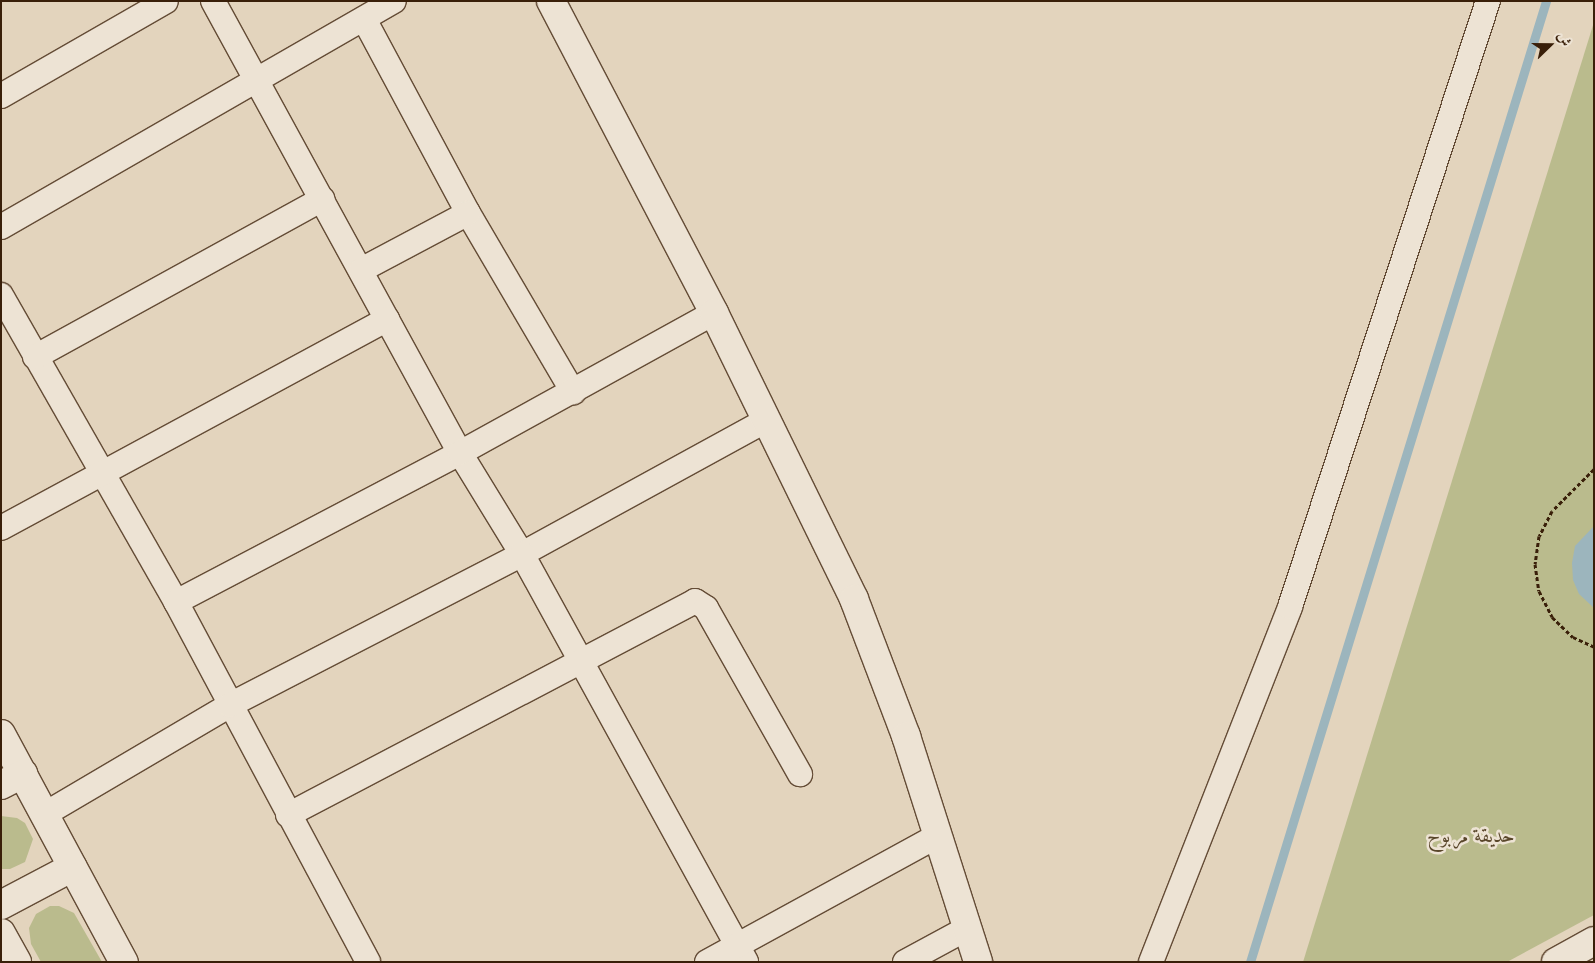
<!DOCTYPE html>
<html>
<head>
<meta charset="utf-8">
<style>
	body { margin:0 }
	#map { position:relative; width:1595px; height:963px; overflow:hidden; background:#e3d4bd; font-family:"Old Standard TT",Amiri,serif }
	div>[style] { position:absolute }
	.green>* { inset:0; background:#babb8d }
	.water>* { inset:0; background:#9cb5bd }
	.stream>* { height:9px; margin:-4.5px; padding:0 4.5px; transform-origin:4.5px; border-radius:4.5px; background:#9cb5bd }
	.path>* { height:3px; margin-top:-1.5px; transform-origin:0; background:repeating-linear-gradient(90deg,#391f09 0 4px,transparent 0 6.5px) }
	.roads { filter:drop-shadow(1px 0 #644c36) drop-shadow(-1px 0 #644c36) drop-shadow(0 1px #644c36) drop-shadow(0 -1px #644c36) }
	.minor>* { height:24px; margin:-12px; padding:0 12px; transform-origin:12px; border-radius:12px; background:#ede3d4 }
	.tertiary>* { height:28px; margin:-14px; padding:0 14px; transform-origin:14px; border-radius:14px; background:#ede3d4 }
	.secondary>* { height:28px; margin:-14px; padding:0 14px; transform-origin:14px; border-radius:14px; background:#ede3d4 }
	span { translate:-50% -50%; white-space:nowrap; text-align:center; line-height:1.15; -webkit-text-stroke:5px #ede3d4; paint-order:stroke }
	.park-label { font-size:20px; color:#59462a; font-style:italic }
	.frame { position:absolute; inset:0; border:2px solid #391f09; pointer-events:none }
	.north { position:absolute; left:1525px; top:20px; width:50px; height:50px; -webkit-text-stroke:4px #ede3d4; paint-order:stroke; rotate:68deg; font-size:14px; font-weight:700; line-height:20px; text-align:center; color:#391f09 }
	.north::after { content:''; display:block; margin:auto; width:18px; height:22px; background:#391f09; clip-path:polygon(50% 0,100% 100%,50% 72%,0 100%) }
</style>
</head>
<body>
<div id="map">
	<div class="green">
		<div style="clip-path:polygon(1594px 22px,1594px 915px,1507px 962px,1303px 962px)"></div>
		<div style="clip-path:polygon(1px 816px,17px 818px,25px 823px,33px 839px,25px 862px,10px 869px,1px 869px)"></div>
		<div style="clip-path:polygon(50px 906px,59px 906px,74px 913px,102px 962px,41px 962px,31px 944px,29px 928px,36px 914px)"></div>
	</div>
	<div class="water">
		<div style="clip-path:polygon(1594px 526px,1594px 608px,1579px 594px,1573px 580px,1572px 563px,1575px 546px)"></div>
	</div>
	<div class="stream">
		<div style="left:1250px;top:962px;width:1006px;rotate:-72.88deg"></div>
	</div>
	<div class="path">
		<div style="left:1594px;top:469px;width:59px;rotate:135deg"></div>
		<div style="left:1552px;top:511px;width:28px;rotate:117deg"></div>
		<div style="left:1539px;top:536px;width:28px;rotate:98deg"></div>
		<div style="left:1535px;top:564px;width:27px;rotate:82deg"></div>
		<div style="left:1539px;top:591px;width:29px;rotate:63deg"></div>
		<div style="left:1552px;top:617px;width:29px;rotate:44deg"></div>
		<div style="left:1573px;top:637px;width:23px;rotate:25deg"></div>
	</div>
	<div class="roads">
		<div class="minor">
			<div style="left:213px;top:1px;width:515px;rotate:61.35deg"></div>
			<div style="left:460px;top:453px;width:119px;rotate:58.5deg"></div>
			<div style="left:522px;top:554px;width:279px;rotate:-28.7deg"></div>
			<div style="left:364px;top:19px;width:220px;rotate:61.8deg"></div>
			<div style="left:468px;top:213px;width:208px;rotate:59.6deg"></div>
			<div style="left:1px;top:96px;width:190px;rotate:-29.9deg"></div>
			<div style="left:1px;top:227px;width:453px;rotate:-29.9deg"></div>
			<div style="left:361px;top:270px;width:121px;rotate:-28deg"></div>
			<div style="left:1px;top:295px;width:353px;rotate:60.3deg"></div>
			<div style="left:176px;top:602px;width:408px;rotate:61.9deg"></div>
			<div style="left:35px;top:357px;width:328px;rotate:-28.8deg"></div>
			<div style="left:1px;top:528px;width:439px;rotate:-28.4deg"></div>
			<div style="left:176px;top:602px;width:321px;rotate:-27.7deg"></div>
			<div style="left:460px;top:453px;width:290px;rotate:-28.9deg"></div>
			<div style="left:45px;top:814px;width:215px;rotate:-30.5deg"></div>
			<div style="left:230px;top:705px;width:329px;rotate:-27.3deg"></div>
			<div style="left:522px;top:554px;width:465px;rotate:61.2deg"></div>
			<div style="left:288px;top:815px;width:460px;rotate:-27.7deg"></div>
			<div style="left:695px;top:601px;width:13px;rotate:32deg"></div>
			<div style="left:706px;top:608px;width:191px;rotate:60.5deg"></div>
			<div style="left:707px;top:962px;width:264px;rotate:-28.7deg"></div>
			<div style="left:905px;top:962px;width:72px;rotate:-28.4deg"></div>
			<div style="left:1151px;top:962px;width:381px;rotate:-68.6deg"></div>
			<div style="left:1290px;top:607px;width:638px;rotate:-71.91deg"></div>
		</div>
		<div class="tertiary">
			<div style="left:1px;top:734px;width:259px;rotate:61.7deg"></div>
			<div style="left:1px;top:785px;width:25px;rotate:-27deg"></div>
			<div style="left:1px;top:905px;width:81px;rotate:-27.8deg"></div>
			<div style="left:1px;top:933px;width:33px;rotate:61deg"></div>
		</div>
		<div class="secondary">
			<div style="left:551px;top:1px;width:352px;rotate:62.4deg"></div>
			<div style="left:714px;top:313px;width:318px;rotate:63.9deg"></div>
			<div style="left:854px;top:599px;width:147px;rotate:69.2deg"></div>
			<div style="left:906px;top:736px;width:237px;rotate:72.3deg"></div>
			<div style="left:1556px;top:962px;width:43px;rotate:-28.9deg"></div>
		</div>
	</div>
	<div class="park-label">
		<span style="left:1471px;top:837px">حديقة مربوح</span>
	</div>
	<div class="frame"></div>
	<div class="north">ش</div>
</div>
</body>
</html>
